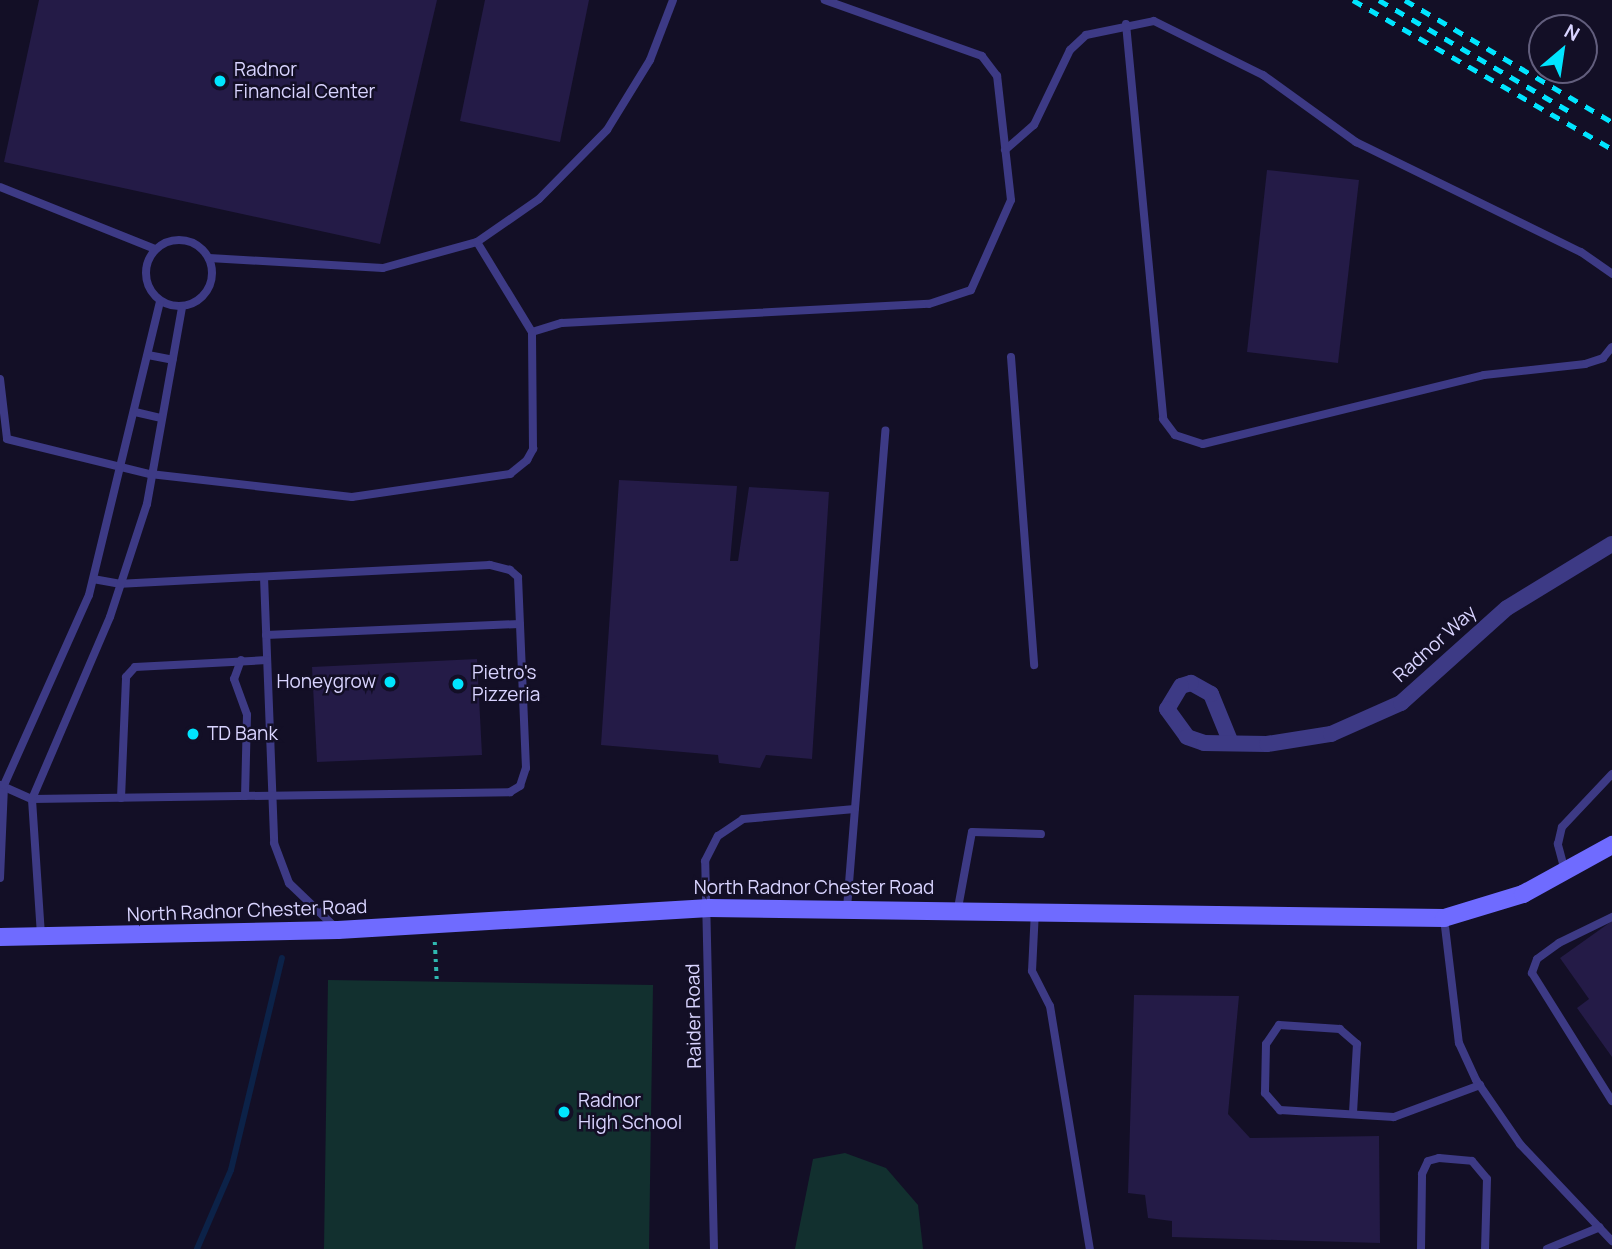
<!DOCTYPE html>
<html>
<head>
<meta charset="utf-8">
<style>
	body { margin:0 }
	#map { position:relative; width:1612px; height:1249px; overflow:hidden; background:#130f26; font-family:Manrope,sans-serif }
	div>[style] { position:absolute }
	.green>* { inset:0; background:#12302f }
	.stream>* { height:6px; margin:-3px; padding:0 3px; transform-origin:3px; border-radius:3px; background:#0c2248 }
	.building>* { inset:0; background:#241b47 }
	.path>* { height:3.5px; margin-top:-1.75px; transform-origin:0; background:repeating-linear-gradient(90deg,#2fb8b0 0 3.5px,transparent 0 8.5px) }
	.service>* { height:8px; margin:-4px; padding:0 4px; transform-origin:4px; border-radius:4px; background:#3d3a85 }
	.service>.ring { margin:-4px; padding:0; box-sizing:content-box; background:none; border:8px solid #3d3a85; border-radius:50% }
	.minor>* { height:16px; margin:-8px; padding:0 8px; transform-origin:8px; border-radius:8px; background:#3d3a85 }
	.secondary>* { height:18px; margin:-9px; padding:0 9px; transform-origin:9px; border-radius:9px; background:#6f6bff }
	.rail>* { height:5px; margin-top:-2.5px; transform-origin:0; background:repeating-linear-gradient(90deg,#00e5ff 0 10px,transparent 0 19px) }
	.dots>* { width:19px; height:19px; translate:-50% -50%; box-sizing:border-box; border:4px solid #130f26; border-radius:50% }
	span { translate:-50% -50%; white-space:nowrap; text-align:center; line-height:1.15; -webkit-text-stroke:5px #130f26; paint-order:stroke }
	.poi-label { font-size:19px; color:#d9d4ff }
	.left { translate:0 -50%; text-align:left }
	.right { translate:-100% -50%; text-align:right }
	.street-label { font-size:19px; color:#d9d4ff }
	.north { position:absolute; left:1528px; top:14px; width:70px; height:70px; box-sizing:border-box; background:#130f26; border:2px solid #625e7d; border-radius:50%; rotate:29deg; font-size:19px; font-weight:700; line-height:28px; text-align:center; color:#d9d4ff }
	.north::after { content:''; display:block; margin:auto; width:24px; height:32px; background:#00e5ff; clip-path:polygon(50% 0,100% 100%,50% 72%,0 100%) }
</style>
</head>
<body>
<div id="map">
	<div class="green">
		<div style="clip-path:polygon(328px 980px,653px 985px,649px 1249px,324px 1249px)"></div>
		<div style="clip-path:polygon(845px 1153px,886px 1168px,918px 1205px,923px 1249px,795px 1249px,813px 1159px)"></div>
	</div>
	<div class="stream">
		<div style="left:197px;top:1249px;width:86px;rotate:-66.7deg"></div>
		<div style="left:231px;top:1170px;width:218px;rotate:-76.5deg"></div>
	</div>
	<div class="building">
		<div style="clip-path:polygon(39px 0,437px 0,380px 244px,4px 162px)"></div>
		<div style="clip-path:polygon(485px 0,589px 0,560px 142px,460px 121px)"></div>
		<div style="clip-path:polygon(1267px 170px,1359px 180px,1338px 363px,1247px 352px)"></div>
		<div style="clip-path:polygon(619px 480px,737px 486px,730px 561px,738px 561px,749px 487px,829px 492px,812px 759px,766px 755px,760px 768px,719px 763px,718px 755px,601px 745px)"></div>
		<div style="clip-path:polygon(477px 659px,482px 755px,317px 762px,312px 667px)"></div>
		<div style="clip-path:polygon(1612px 921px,1612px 1057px,1577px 1008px,1589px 999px,1560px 958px)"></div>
		<div style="clip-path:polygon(1134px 995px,1239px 996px,1228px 1114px,1250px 1138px,1379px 1136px,1380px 1243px,1172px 1237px,1172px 1221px,1148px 1218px,1145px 1195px,1128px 1193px)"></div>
	</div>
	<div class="path">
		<div style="left:435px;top:942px;width:39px;rotate:87deg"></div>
	</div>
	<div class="service">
		<div style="left:1126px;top:24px;width:397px;rotate:84.6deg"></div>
		<div style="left:1163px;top:419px;width:20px;rotate:53deg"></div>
		<div style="left:1175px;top:435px;width:29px;rotate:18deg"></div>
		<div style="left:1203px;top:444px;width:289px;rotate:-13.8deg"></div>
		<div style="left:1484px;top:375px;width:102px;rotate:-6.2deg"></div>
		<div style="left:1585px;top:364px;width:19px;rotate:-18deg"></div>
		<div style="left:1603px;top:358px;width:14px;rotate:-51deg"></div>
		<div style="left:1005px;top:150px;width:38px;rotate:-41deg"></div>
		<div style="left:1034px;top:125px;width:83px;rotate:-64.4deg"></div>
		<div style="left:1070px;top:50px;width:22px;rotate:-43deg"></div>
		<div style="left:1086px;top:35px;width:69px;rotate:-11.6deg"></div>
		<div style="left:1154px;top:21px;width:122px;rotate:26.4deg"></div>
		<div style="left:1263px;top:75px;width:115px;rotate:35.8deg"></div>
		<div style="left:1356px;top:142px;width:250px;rotate:26.1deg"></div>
		<div style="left:1581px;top:252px;width:38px;rotate:35deg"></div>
		<div style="left:0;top:187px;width:167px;rotate:21.8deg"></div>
		<div class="ring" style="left:146px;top:240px;width:58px;height:58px"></div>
		<div style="left:477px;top:242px;width:105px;rotate:58.6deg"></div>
		<div style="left:532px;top:332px;width:31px;rotate:-17deg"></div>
		<div style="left:562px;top:323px;width:367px;rotate:-3deg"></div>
		<div style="left:929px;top:304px;width:44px;rotate:-18.4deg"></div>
		<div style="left:971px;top:290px;width:98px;rotate:-66deg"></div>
		<div style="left:1011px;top:200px;width:125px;rotate:-96.4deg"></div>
		<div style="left:997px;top:76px;width:25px;rotate:-127deg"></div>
		<div style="left:982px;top:56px;width:167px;rotate:-160.4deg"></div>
		<div style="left:209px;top:258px;width:174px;rotate:3.3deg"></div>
		<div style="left:383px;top:268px;width:98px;rotate:-15.5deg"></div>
		<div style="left:477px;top:242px;width:75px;rotate:-34.7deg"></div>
		<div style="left:539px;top:199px;width:97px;rotate:-45.4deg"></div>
		<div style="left:607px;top:130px;width:82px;rotate:-58.4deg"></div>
		<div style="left:650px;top:60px;width:64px;rotate:-69deg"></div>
		<div style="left:148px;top:355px;width:25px;rotate:11deg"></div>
		<div style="left:1011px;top:357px;width:309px;rotate:85.7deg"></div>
		<div style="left:0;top:379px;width:60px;rotate:83.3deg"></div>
		<div style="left:7px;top:439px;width:147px;rotate:13.8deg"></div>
		<div style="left:150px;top:474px;width:203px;rotate:6.5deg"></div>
		<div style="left:352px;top:497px;width:160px;rotate:-8.3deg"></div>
		<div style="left:510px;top:474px;width:22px;rotate:-39deg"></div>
		<div style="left:527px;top:460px;width:13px;rotate:-61deg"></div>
		<div style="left:533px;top:449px;width:117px;rotate:-90.5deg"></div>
		<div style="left:135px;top:412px;width:26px;rotate:13deg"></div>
		<div style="left:264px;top:577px;width:266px;rotate:87.8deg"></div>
		<div style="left:274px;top:843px;width:43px;rotate:69.4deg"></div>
		<div style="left:289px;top:883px;width:65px;rotate:43.8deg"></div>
		<div style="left:266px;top:635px;width:254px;rotate:-2.5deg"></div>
		<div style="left:241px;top:660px;width:20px;rotate:110deg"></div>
		<div style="left:234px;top:679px;width:38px;rotate:70deg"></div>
		<div style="left:247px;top:715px;width:81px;rotate:91.4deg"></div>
		<div style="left:0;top:785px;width:35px;rotate:24deg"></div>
		<div style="left:32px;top:799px;width:478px;rotate:-0.8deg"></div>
		<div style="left:510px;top:792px;width:12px;rotate:-31deg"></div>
		<div style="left:520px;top:786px;width:19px;rotate:-72deg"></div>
		<div style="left:526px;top:768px;width:191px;rotate:-92.4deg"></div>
		<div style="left:518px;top:577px;width:11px;rotate:-139deg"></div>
		<div style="left:510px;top:570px;width:21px;rotate:-166deg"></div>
		<div style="left:490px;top:565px;width:369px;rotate:177.1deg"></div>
		<div style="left:121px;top:584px;width:27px;rotate:-170deg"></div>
		<div style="left:121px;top:798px;width:121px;rotate:-87.6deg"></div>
		<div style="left:126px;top:677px;width:13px;rotate:-48deg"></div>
		<div style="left:135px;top:667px;width:132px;rotate:-3deg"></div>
		<div style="left:1565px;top:871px;width:28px;rotate:-105deg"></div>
		<div style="left:1558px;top:844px;width:17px;rotate:-77deg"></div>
		<div style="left:1562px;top:827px;width:73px;rotate:-46.7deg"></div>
		<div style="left:0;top:878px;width:93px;rotate:-87.5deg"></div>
		<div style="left:4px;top:785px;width:208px;rotate:-65.9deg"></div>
		<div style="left:89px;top:595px;width:302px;rotate:-76.4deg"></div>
		<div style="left:847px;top:908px;width:479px;rotate:-85.4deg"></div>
		<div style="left:958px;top:908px;width:77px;rotate:-79.6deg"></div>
		<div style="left:972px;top:832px;width:69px;rotate:1.7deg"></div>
		<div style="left:1035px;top:910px;width:61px;rotate:92.8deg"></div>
		<div style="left:1032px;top:971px;width:39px;rotate:63deg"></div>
		<div style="left:1050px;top:1006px;width:246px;rotate:80.7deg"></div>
		<div style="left:1612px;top:917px;width:59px;rotate:153.9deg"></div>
		<div style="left:1559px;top:943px;width:27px;rotate:144deg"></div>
		<div style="left:1537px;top:959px;width:15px;rotate:110deg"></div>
		<div style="left:1532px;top:973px;width:151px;rotate:58deg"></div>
		<div style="left:1444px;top:918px;width:126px;rotate:83.2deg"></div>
		<div style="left:1459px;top:1043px;width:41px;rotate:65.3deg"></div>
		<div style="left:1476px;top:1080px;width:78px;rotate:55.5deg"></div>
		<div style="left:1520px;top:1144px;width:134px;rotate:46.5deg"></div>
		<div style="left:41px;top:935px;width:136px;rotate:-93.8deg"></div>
		<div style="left:32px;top:799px;width:198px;rotate:-66.8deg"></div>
		<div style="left:110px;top:617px;width:119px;rotate:-71.9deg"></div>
		<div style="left:147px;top:504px;width:200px;rotate:-79.9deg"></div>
		<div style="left:1353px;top:1113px;width:69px;rotate:-86.7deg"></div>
		<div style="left:1357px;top:1044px;width:23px;rotate:-139deg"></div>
		<div style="left:1340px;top:1029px;width:61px;rotate:-176.2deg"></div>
		<div style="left:1279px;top:1025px;width:23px;rotate:124deg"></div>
		<div style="left:1266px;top:1044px;width:49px;rotate:91.2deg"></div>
		<div style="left:1265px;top:1093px;width:23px;rotate:49deg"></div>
		<div style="left:1280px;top:1110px;width:114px;rotate:3.5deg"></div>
		<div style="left:1394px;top:1117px;width:92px;rotate:-20.4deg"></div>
		<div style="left:714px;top:1249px;width:388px;rotate:-91.3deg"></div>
		<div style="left:705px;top:861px;width:28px;rotate:-63deg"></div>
		<div style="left:718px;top:836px;width:30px;rotate:-34deg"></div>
		<div style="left:743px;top:819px;width:112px;rotate:-5.1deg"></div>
		<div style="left:1421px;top:1249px;width:75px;rotate:-89.2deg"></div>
		<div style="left:1422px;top:1174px;width:14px;rotate:-65deg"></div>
		<div style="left:1428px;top:1161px;width:11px;rotate:-15deg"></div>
		<div style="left:1439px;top:1158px;width:33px;rotate:5deg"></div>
		<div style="left:1472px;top:1161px;width:23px;rotate:50deg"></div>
		<div style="left:1487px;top:1179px;width:70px;rotate:91.6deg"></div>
		<div style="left:1547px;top:1249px;width:57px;rotate:-22.5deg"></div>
	</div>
	<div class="minor">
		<div style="left:1231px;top:743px;width:53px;rotate:-112.2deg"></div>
		<div style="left:1211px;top:694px;width:23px;rotate:-151deg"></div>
		<div style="left:1191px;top:683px;width:10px;rotate:163deg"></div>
		<div style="left:1181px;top:686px;width:27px;rotate:121deg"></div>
		<div style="left:1167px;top:709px;width:34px;rotate:54deg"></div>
		<div style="left:1187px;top:737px;width:18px;rotate:19deg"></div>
		<div style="left:1204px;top:743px;width:63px;rotate:0.9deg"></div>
		<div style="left:1267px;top:744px;width:65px;rotate:-8.9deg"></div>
		<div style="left:1331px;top:734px;width:77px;rotate:-23.9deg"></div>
		<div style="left:1401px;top:703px;width:142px;rotate:-41.9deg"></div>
		<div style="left:1507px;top:608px;width:123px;rotate:-31.4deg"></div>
	</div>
	<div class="secondary">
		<div style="left:0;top:937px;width:338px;rotate:-1.2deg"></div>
		<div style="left:338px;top:930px;width:372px;rotate:-3.4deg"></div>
		<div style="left:709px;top:908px;width:735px;rotate:0.78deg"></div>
		<div style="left:1444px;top:918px;width:83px;rotate:-16.9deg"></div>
		<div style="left:1523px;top:894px;width:102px;rotate:-28.8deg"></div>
	</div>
	<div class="rail">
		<div style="left:1353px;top:0;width:299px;rotate:29.9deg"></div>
		<div style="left:1379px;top:0;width:220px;rotate:30.3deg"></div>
		<div style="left:1405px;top:0;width:240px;rotate:30.5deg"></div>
	</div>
	<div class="dots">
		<div style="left:220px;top:81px;background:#00e5ff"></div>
		<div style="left:390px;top:682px;background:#00e5ff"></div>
		<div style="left:458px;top:684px;background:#00e5ff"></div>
		<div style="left:193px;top:734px;background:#00e5ff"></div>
		<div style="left:564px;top:1112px;background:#00e5ff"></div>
	</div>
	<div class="poi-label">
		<span class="left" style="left:234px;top:81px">Radnor<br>Financial Center</span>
		<span class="left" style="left:472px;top:684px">Pietro's<br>Pizzeria</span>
		<span class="right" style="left:376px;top:682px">Honeygrow</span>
		<span class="left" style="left:207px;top:734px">TD Bank</span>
		<span class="left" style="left:578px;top:1112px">Radnor<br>High School</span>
	</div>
	<div class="street-label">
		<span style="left:1435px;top:644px;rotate:-42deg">Radnor Way</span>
		<span style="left:814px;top:888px">North Radnor Chester Road</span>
		<span style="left:247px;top:911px;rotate:-2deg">North Radnor Chester Road</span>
		<span style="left:694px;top:1016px;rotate:-91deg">Raider Road</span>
	</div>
	<div class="north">N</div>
</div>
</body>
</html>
